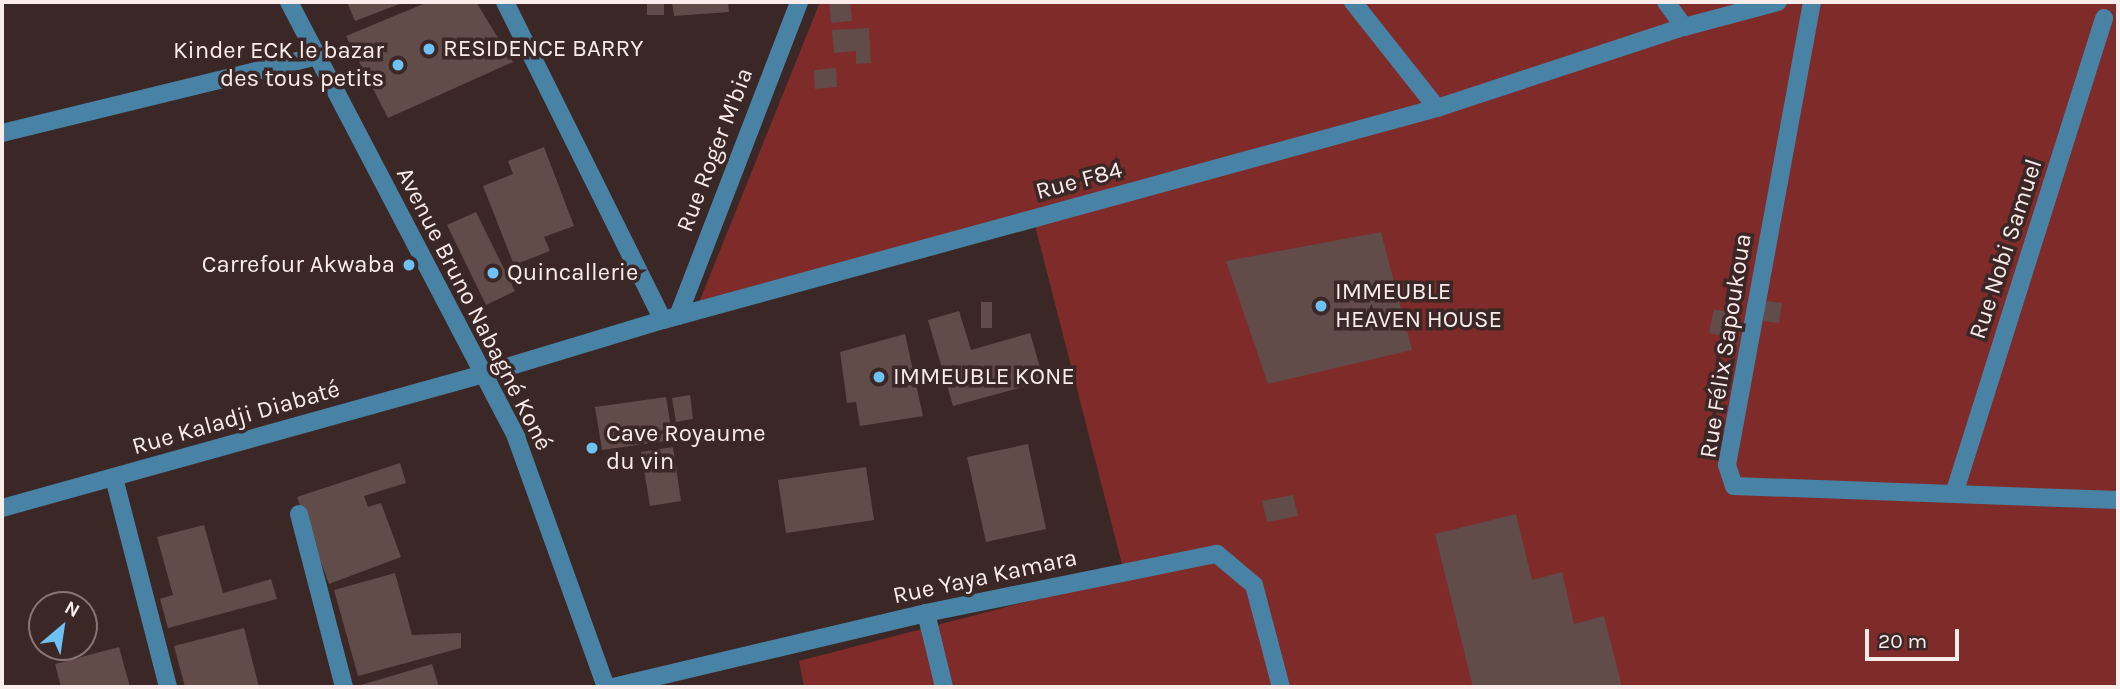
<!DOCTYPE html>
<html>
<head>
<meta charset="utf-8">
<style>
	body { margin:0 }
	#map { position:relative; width:2120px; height:689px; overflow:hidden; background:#3b2826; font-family:Karla,sans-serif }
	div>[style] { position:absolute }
	.green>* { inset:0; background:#7f2b29 }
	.building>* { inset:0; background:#614c4a }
	.minor>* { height:18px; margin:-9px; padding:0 9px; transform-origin:9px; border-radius:9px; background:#4883a6 }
	.dots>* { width:19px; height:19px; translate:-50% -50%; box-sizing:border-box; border:4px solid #3b2826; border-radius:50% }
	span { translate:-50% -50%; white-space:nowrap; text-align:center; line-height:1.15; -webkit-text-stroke:7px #3b2826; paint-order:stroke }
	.poi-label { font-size:24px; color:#f9eceb }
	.left { translate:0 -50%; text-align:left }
	.right { translate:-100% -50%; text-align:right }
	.street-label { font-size:24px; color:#f9eceb }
	.frame { position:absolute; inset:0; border:4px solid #f9eceb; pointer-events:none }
	.north { position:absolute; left:28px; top:591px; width:70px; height:70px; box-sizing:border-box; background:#3b2826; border:2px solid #877675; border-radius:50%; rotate:29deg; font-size:19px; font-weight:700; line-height:28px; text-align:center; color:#f9eceb }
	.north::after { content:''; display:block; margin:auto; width:24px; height:32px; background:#6ec2f3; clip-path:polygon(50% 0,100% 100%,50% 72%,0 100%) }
	.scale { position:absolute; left:1865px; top:629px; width:94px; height:32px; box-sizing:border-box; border:4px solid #f9eceb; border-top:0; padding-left:9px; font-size:21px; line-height:24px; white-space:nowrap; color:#f9eceb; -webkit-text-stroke:5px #3b2826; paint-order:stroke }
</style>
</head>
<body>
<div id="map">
	<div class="green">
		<div style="clip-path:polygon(820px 2px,2118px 2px,2118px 687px,804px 687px,799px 661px,1125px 576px,1032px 214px,694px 315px)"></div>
	</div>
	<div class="building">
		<div style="clip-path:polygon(347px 2px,405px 2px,355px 21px)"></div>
		<div style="clip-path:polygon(428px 2px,476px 2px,513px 62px,388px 118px,346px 36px)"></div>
		<div style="clip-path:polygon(647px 2px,664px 2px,664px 15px,647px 15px)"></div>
		<div style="clip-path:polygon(672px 2px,728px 2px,729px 12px,674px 16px)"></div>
		<div style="clip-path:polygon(829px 2px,850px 2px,852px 21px,831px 23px)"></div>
		<div style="clip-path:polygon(869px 28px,871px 63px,856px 64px,856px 51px,834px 53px,832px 30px)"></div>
		<div style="clip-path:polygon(836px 68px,837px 87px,815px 89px,814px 70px)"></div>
		<div style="clip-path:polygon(544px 147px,574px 226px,544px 237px,550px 251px,514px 265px,483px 186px,513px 174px,508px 161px)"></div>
		<div style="clip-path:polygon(476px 212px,515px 291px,486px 305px,447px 225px)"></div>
		<div style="clip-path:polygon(1381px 232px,1412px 350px,1268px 384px,1226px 261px)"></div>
		<div style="clip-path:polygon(1765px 301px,1782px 303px,1779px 323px,1763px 321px)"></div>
		<div style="clip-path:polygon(981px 302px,992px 302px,992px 328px,981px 328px)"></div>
		<div style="clip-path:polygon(1714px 309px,1728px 312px,1723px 336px,1709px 333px)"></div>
		<div style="clip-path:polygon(959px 311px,971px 350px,1030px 333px,1044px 381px,953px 406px,928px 320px)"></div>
		<div style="clip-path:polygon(905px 334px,923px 416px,860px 426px,856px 402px,847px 403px,840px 352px)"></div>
		<div style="clip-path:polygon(690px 395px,693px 419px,676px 422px,672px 398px)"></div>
		<div style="clip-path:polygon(666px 397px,673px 440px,602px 450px,595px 407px)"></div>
		<div style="clip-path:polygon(1028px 444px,1046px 529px,986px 542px,967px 457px)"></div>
		<div style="clip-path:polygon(673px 447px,681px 501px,650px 506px,641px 452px)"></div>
		<div style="clip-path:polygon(400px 463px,406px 483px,364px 496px,368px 507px,381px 503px,401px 557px,329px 584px,297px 497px)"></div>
		<div style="clip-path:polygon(866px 467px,874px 520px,786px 533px,778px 480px)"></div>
		<div style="clip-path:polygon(1293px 495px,1298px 516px,1267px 522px,1262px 501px)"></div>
		<div style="clip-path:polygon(1516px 514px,1532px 580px,1562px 572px,1574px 624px,1604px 616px,1622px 687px,1473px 687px,1435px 534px)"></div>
		<div style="clip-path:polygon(204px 525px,223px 593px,271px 579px,277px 599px,168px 628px,160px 599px,173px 595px,157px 537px)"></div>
		<div style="clip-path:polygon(395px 573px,412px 635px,461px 633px,461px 648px,358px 676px,334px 590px)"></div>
		<div style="clip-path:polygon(244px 628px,259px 687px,185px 687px,174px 646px)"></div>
		<div style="clip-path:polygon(119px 647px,130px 687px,61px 687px,55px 664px)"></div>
		<div style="clip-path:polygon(432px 664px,439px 687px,361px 687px,361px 685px)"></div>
	</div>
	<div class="minor">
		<div style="left:289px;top:2px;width:491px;rotate:62.4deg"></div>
		<div style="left:516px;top:437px;width:266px;rotate:70.2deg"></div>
		<div style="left:505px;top:2px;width:355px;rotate:63.6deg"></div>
		<div style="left:1353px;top:2px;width:135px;rotate:51.6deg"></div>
		<div style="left:1666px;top:2px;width:31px;rotate:54deg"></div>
		<div style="left:1812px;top:2px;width:471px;rotate:100.4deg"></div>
		<div style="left:1727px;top:465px;width:22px;rotate:72deg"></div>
		<div style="left:1734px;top:486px;width:384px;rotate:2.1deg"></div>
		<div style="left:2px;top:133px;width:325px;rotate:-13.7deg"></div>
		<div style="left:678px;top:316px;width:337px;rotate:-68.9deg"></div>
		<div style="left:114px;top:478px;width:216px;rotate:75.5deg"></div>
		<div style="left:1954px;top:494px;width:499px;rotate:-72.5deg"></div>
		<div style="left:2px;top:508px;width:500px;rotate:-15.54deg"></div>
		<div style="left:484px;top:374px;width:187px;rotate:-16.8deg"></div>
		<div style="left:663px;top:320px;width:803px;rotate:-15.32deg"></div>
		<div style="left:1437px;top:108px;width:260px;rotate:-18.2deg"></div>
		<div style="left:1684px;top:27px;width:97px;rotate:-14.9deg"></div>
		<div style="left:299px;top:514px;width:179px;rotate:75.4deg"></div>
		<div style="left:926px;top:613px;width:76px;rotate:76.3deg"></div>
		<div style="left:613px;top:687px;width:322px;rotate:-13.3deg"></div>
		<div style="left:926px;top:613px;width:297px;rotate:-11.5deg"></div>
		<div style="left:1217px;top:554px;width:48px;rotate:40deg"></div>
		<div style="left:1254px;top:585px;width:106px;rotate:75.2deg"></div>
	</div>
	<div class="dots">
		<div style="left:429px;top:49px;background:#6ec2f3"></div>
		<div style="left:398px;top:65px;background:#6ec2f3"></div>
		<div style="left:409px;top:265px;background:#6ec2f3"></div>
		<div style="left:493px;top:273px;background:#6ec2f3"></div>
		<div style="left:1321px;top:306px;background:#6ec2f3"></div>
		<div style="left:879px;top:377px;background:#6ec2f3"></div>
		<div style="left:592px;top:448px;background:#6ec2f3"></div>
	</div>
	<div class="poi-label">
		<span class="left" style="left:443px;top:49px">RESIDENCE BARRY</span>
		<span class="right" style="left:384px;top:65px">Kinder ECK le bazar<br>des tous petits</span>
		<span class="right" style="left:395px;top:265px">Carrefour Akwaba</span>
		<span class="left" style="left:507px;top:273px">Quincallerie</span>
		<span class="left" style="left:1335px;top:306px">IMMEUBLE<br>HEAVEN HOUSE</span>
		<span class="left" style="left:893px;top:377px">IMMEUBLE KONE</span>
		<span class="left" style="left:606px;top:448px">Cave Royaume<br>du vin</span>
	</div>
	<div class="street-label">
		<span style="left:715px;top:150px;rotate:-69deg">Rue Roger M'bia</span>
		<span style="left:1079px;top:181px;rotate:-15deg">Rue F84</span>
		<span style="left:2006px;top:249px;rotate:-72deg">Rue Nobi Samuel</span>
		<span style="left:474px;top:309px;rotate:63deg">Avenue Bruno Nabagné Koné</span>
		<span style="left:1726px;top:346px;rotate:-81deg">Rue Félix Sapoukoua</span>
		<span style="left:236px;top:418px;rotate:-16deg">Rue Kaladji Diabaté</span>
		<span style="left:985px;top:577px;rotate:-12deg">Rue Yaya Kamara</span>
	</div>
	<div class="frame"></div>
	<div class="north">N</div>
	<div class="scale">20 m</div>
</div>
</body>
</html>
